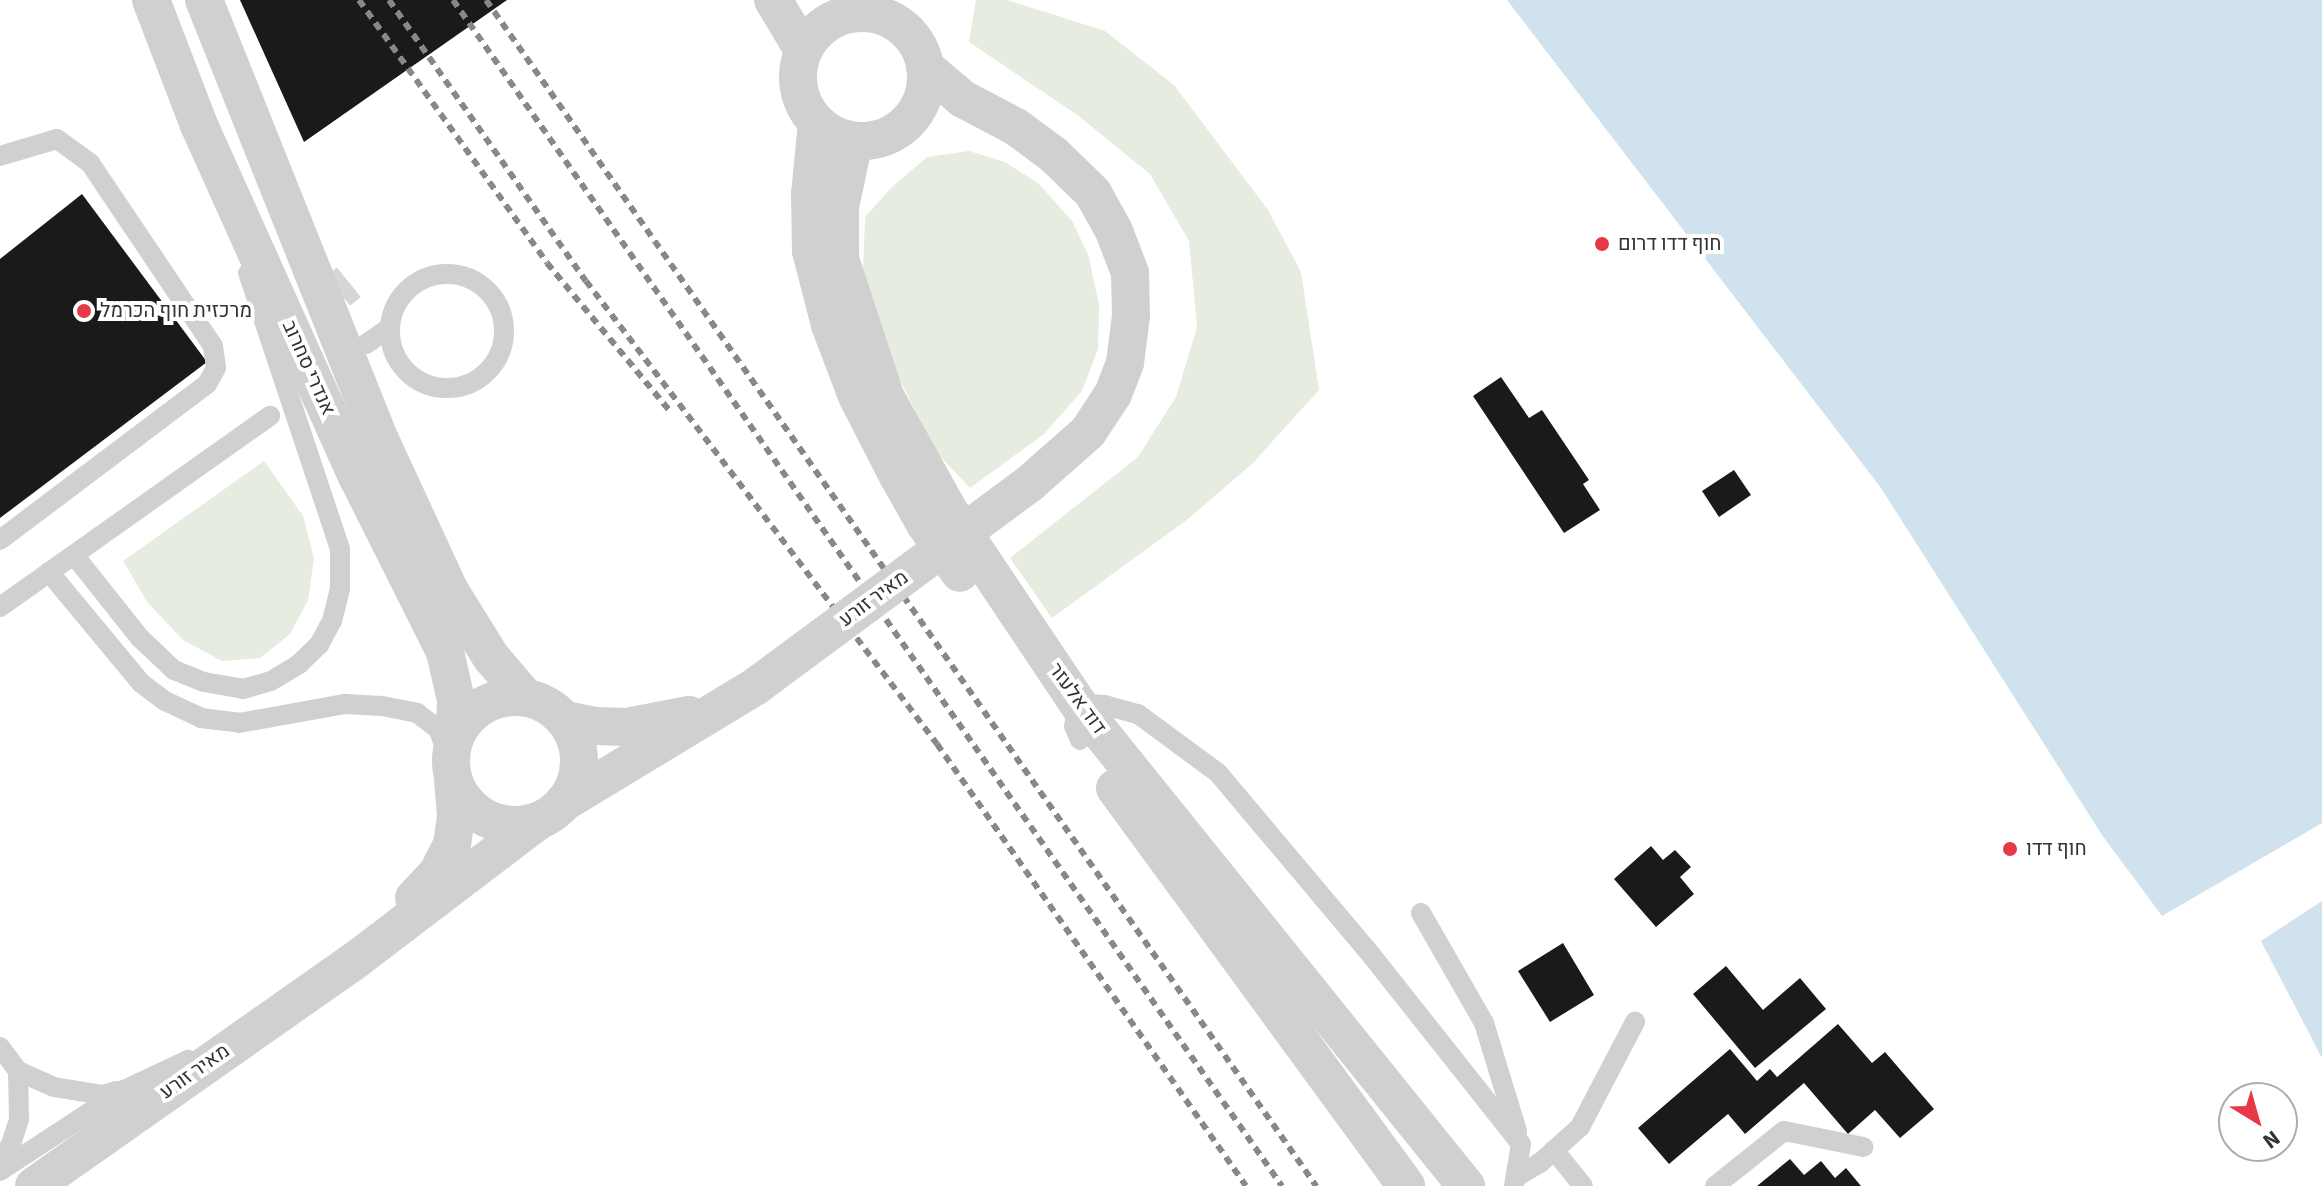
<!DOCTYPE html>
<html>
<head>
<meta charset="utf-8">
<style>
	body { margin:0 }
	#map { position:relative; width:2322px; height:1186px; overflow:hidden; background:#fff; font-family:"Source Sans 3",Heebo,sans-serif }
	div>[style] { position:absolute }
	.green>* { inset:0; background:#e6ecdf }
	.water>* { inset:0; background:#cfe2ee }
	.building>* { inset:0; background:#1a1a1a }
	.street-tunnel>* { height:38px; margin-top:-19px; transform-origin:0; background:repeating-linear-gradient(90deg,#d6d6d6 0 38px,transparent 0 57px) }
	.lane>* { height:20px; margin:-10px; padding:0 10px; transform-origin:10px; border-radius:10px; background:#d0d0d0 }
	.lane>.ring { margin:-10px; padding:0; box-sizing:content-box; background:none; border:20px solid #d0d0d0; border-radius:50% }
	.street>* { height:38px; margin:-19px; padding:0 19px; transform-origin:19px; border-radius:19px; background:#d0d0d0 }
	.street>.ring { margin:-19px; padding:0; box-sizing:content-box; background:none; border:38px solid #d0d0d0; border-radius:50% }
	.rail>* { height:6px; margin-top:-3px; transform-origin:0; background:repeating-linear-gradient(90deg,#888 0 8px,transparent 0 14px) }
	.street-bridge>* { height:38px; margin:-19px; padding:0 19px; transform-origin:19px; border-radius:19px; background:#d0d0d0 }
	.dots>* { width:22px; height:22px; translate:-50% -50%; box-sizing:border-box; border:4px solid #fff; border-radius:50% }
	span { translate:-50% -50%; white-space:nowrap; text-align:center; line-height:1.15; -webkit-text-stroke:8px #fff; paint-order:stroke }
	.poi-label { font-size:20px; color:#333 }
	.left { translate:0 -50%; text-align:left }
	.street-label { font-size:20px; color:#333 }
	.north { position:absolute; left:2218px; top:1082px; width:80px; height:80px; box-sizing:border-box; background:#fff; border:2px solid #adadad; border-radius:50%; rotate:143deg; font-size:22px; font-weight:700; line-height:32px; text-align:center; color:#333 }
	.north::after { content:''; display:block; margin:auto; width:28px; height:36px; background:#e63946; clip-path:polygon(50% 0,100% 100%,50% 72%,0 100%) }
</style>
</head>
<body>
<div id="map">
	<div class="green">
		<div style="clip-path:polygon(976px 0,1007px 0,1105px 31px,1174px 85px,1268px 210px,1301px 272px,1319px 390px,1252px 464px,1188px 519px,1052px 618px,1010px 558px,1138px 457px,1176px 397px,1197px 327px,1189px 241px,1150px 174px,1076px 114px,969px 42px)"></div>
		<div style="clip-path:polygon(969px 151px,1005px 162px,1039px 184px,1072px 221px,1088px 254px,1099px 304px,1098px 349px,1082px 391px,1044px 434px,970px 488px,937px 453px,887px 355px,863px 273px,865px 217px,892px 187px,927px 157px)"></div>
		<div style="clip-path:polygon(264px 461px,303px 516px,314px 559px,308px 600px,290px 634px,260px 658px,222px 661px,183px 640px,148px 603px,123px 561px)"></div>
	</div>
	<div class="water">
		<div style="clip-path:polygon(1507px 0,2322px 0,2322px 823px,2162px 916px,2102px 835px,1881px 488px)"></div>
		<div style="clip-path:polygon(2322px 901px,2322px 1058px,2261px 941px)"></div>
	</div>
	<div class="building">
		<div style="clip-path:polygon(240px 0,507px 0,304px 142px)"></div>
		<div style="clip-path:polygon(82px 194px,207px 362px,0 518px,0 259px)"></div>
		<div style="clip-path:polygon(1501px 377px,1529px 418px,1542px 410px,1589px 480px,1583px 484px,1600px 510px,1564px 533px,1473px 396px)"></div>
		<div style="clip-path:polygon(1734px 470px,1751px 495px,1719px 517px,1702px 491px)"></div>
		<div style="clip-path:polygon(1651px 846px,1663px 860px,1675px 850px,1691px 867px,1680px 877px,1694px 894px,1656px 927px,1614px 879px)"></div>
		<div style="clip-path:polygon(1563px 943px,1594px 995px,1550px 1022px,1518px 971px)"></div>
		<div style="clip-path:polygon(1726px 966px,1763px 1010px,1800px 978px,1826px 1009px,1755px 1068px,1693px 994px)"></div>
		<div style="clip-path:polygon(1838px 1024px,1872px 1063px,1885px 1052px,1934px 1109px,1900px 1138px,1875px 1110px,1848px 1134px,1804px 1083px,1745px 1134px,1728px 1114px,1669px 1164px,1638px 1128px,1730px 1049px,1757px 1081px,1770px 1069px,1777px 1077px)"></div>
		<div style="clip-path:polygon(1790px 1159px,1804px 1175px,1821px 1161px,1835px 1178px,1846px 1168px,1861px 1186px,1757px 1186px)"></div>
	</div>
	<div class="street-tunnel">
		<div style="left:338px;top:291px;width:14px;rotate:-39deg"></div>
	</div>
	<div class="lane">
		<div style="left:0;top:156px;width:59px;rotate:-16.6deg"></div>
		<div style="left:57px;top:139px;width:41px;rotate:36deg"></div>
		<div style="left:90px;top:163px;width:220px;rotate:56.1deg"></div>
		<div style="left:213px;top:346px;width:22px;rotate:82deg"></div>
		<div style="left:216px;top:368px;width:18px;rotate:119deg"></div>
		<div style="left:207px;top:384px;width:259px;rotate:143deg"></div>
		<div class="ring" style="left:390px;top:274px;width:94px;height:94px"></div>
		<div style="left:366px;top:344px;width:29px;rotate:-35deg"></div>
		<div style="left:74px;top:555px;width:106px;rotate:51.5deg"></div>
		<div style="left:140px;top:638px;width:47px;rotate:43.3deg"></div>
		<div style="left:174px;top:670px;width:32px;rotate:22deg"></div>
		<div style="left:204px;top:682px;width:40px;rotate:10deg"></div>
		<div style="left:243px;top:689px;width:29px;rotate:-16deg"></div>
		<div style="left:271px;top:681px;width:33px;rotate:-31deg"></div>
		<div style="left:299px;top:664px;width:28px;rotate:-44deg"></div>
		<div style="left:319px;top:645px;width:27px;rotate:-62deg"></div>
		<div style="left:332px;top:621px;width:33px;rotate:-76deg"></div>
		<div style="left:340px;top:589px;width:40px;rotate:-90deg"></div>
		<div style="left:340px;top:549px;width:291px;rotate:-108.4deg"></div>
		<div style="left:49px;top:572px;width:144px;rotate:50.3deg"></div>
		<div style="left:141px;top:683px;width:30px;rotate:37deg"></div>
		<div style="left:165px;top:701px;width:40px;rotate:25deg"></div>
		<div style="left:201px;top:718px;width:38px;rotate:7deg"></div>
		<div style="left:239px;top:723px;width:108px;rotate:-10.2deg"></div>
		<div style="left:345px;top:704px;width:37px;rotate:3deg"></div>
		<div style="left:382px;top:706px;width:36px;rotate:11deg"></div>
		<div style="left:417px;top:713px;width:26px;rotate:37deg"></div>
		<div style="left:438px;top:729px;width:31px;rotate:68deg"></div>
		<div style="left:0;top:607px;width:331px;rotate:-35.3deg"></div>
		<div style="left:1080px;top:740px;width:15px;rotate:-113deg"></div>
		<div style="left:1074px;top:726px;width:14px;rotate:-78deg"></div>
		<div style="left:1077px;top:712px;width:15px;rotate:-32deg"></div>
		<div style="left:1090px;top:704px;width:14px;rotate:4deg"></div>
		<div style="left:1104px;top:705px;width:35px;rotate:15deg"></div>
		<div style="left:1138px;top:714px;width:99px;rotate:36.4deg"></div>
		<div style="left:1218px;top:773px;width:233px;rotate:49.9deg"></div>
		<div style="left:1368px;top:951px;width:246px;rotate:51.6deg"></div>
		<div style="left:1521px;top:1144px;width:43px;rotate:99.5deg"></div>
		<div style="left:1421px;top:913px;width:127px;rotate:60.2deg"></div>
		<div style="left:1484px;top:1023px;width:113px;rotate:73deg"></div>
		<div style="left:0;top:1047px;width:30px;rotate:53deg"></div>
		<div style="left:18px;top:1071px;width:39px;rotate:24deg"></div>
		<div style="left:54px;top:1087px;width:50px;rotate:9.3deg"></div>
		<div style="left:103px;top:1095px;width:14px;rotate:-17deg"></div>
		<div style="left:1554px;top:1150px;width:46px;rotate:51.1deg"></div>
		<div style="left:0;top:1163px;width:22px;rotate:-60deg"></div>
		<div style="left:11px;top:1144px;width:26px;rotate:-72deg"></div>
		<div style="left:19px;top:1119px;width:48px;rotate:-91.2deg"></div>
		<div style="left:0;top:1171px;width:148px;rotate:-33.2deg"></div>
		<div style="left:124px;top:1090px;width:71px;rotate:-25.1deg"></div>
		<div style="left:1518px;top:1176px;width:26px;rotate:-31deg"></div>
		<div style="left:1540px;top:1163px;width:54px;rotate:-42deg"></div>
		<div style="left:1580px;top:1127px;width:119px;rotate:-62.4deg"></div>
		<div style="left:1715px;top:1186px;width:88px;rotate:-38.6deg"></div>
		<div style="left:1784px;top:1131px;width:81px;rotate:11.4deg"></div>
	</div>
	<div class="street">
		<div style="left:151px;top:0;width:134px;rotate:69deg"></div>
		<div style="left:199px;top:125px;width:385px;rotate:65.8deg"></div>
		<div style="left:357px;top:476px;width:197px;rotate:63.4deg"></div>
		<div style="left:445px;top:652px;width:49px;rotate:77.1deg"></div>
		<div style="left:456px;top:700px;width:37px;rotate:92deg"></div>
		<div style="left:204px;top:0;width:476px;rotate:68.2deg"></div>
		<div style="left:381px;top:442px;width:164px;rotate:65.2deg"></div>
		<div style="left:450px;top:591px;width:78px;rotate:58.2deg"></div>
		<div style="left:491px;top:657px;width:52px;rotate:49.6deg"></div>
		<div style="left:773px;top:0;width:58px;rotate:59deg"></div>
		<div class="ring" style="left:798px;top:13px;width:90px;height:90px"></div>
		<div style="left:925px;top:67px;width:50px;rotate:40.1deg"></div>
		<div style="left:963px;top:99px;width:60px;rotate:27.8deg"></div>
		<div style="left:1016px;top:127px;width:47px;rotate:36.4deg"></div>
		<div style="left:1054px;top:155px;width:54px;rotate:44.3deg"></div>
		<div style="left:1093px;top:193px;width:43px;rotate:61.1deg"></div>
		<div style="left:1114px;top:231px;width:45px;rotate:69.1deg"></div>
		<div style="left:1130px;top:273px;width:43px;rotate:88.7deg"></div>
		<div style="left:1131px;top:316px;width:47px;rotate:97.3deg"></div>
		<div style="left:1125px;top:363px;width:33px;rotate:111deg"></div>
		<div style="left:1113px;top:394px;width:45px;rotate:123.3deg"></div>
		<div style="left:1088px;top:432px;width:79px;rotate:138.6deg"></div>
		<div style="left:817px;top:123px;width:71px;rotate:95.6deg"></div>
		<div style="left:810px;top:194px;width:57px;rotate:89deg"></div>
		<div style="left:811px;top:251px;width:76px;rotate:75.6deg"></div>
		<div style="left:830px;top:325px;width:76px;rotate:69.2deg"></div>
		<div style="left:857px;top:396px;width:90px;rotate:62.9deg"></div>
		<div style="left:898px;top:476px;width:55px;rotate:60.6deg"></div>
		<div style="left:925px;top:524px;width:60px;rotate:54.5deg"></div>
		<div style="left:854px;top:141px;width:67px;rotate:102deg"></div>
		<div style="left:840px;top:207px;width:52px;rotate:90deg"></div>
		<div style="left:840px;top:259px;width:144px;rotate:71.8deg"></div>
		<div style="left:885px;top:396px;width:132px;rotate:60.9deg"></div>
		<div style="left:949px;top:511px;width:237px;rotate:56.2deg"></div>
		<div style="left:1081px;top:708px;width:614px;rotate:51.15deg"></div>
		<div class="ring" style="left:451px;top:697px;width:90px;height:90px"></div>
		<div style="left:565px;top:720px;width:32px;rotate:11deg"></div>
		<div style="left:596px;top:726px;width:31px;rotate:2deg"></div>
		<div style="left:627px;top:727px;width:63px;rotate:-11deg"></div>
		<div style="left:1115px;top:788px;width:493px;rotate:53.8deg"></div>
		<div style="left:563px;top:803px;width:226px;rotate:-31.2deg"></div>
		<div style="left:414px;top:898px;width:35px;rotate:-47deg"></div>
		<div style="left:438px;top:872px;width:30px;rotate:-63deg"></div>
		<div style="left:452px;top:845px;width:30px;rotate:-82deg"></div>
		<div style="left:456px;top:815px;width:34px;rotate:-95deg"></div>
		<div style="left:34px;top:1186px;width:395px;rotate:-35.1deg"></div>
		<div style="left:357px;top:959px;width:228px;rotate:-37.3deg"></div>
	</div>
	<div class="rail">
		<div style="left:359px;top:0;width:323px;rotate:54.4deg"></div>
		<div style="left:547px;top:263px;width:192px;rotate:50.3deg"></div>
		<div style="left:389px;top:0;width:343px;rotate:55deg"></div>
		<div style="left:586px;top:281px;width:581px;rotate:52.83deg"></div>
		<div style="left:937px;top:744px;width:539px;rotate:55.04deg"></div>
		<div style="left:453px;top:0;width:1447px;rotate:55.05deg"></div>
		<div style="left:486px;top:0;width:1448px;rotate:55.01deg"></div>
	</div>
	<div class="street-bridge">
		<div style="left:756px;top:686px;width:340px;rotate:-36.5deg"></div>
	</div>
	<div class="dots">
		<div style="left:1602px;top:244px;background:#e63946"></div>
		<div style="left:84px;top:311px;background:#e63946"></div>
		<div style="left:2010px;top:849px;background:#e63946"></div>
	</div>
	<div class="poi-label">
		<span class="left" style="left:1618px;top:244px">חוף דדו דרום</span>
		<span class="left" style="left:100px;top:311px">מרכזית חוף הכרמל</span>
		<span class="left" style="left:2026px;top:849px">חוף דדו</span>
	</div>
	<div class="street-label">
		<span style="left:308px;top:368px;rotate:66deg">אנדרי סחרוב</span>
		<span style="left:874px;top:599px;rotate:-36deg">מאיר זורע</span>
		<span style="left:1077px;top:699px;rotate:54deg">דוד אלעזר</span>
		<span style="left:195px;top:1072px;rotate:-35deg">מאיר זורע</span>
	</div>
	<div class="north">N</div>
</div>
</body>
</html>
